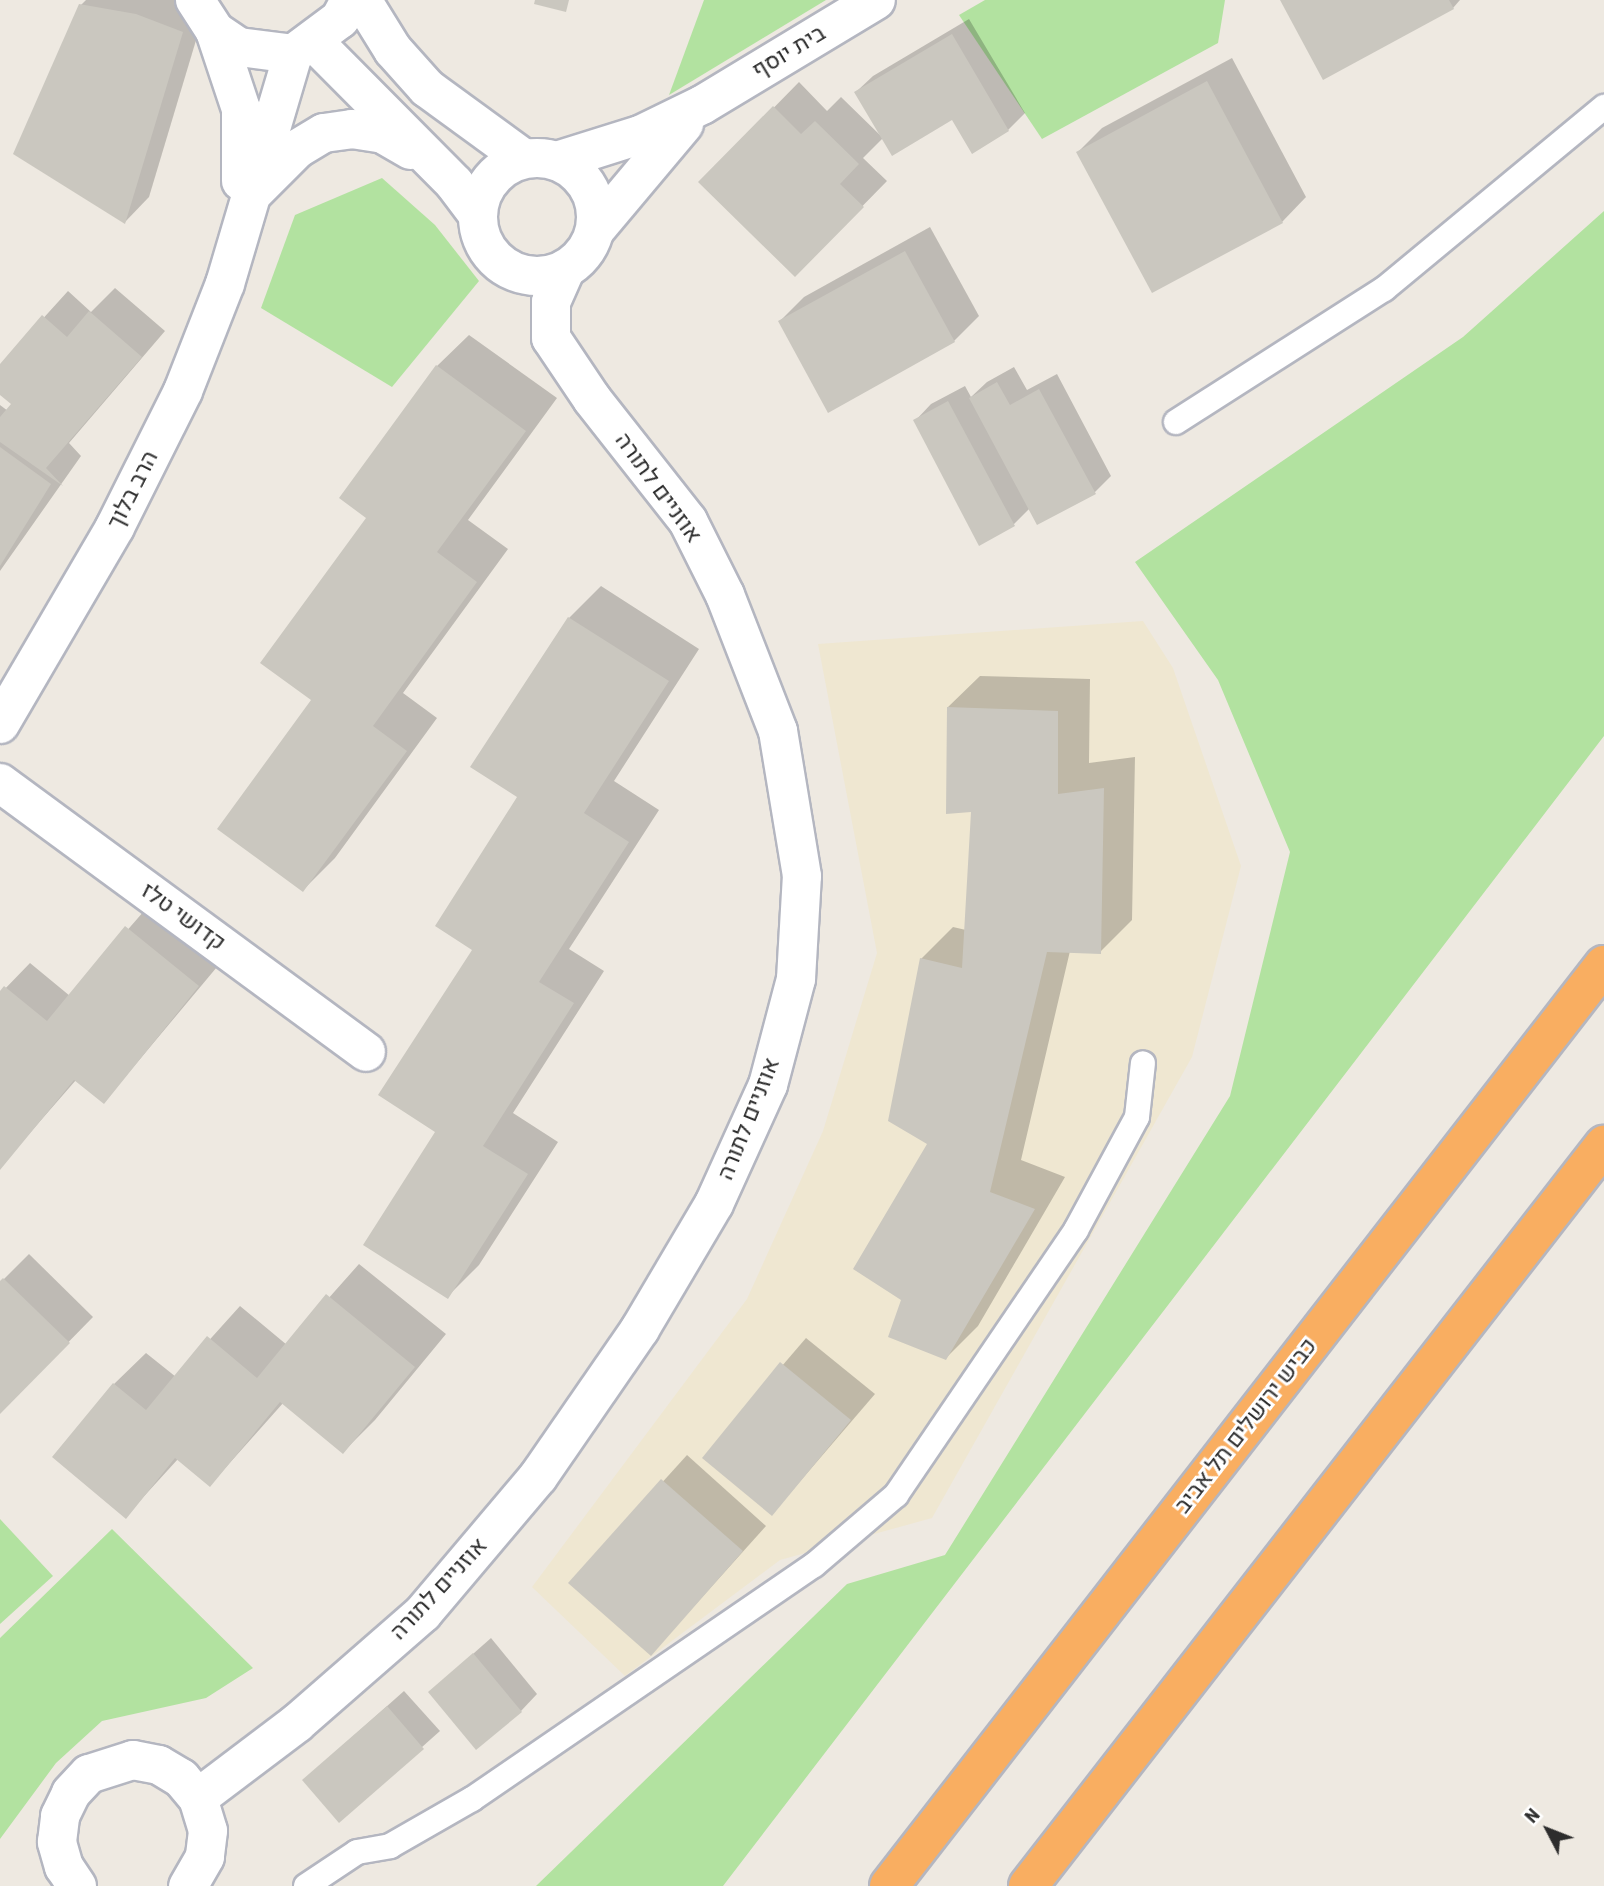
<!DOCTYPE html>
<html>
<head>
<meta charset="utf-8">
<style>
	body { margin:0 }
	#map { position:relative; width:1604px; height:1886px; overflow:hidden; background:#eee9e1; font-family:"Roboto Condensed",Heebo,sans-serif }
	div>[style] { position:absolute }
	.education>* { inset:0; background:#efe7d1 }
	.green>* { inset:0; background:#b2e2a0 }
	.shadow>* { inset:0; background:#0003 }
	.building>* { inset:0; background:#cac7bf }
	.roads { filter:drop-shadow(2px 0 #b4b6c0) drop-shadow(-2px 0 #b4b6c0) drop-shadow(0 2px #b4b6c0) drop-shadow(0 -2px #b4b6c0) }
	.lane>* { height:24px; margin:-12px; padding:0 12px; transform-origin:12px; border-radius:12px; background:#fff }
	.street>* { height:38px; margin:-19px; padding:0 19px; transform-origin:19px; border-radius:19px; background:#fff }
	.street>.ring { margin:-19px; padding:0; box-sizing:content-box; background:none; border:38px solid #fff; border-radius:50% }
	.highway>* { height:38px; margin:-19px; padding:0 19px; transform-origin:19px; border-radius:19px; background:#f9ae61 }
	span { translate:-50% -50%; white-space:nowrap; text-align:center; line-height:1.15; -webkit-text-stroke:6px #fff; paint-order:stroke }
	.street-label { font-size:23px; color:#2d2d2d }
	.north { position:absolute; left:1513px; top:1795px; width:70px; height:70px; -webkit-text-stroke:5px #fff; paint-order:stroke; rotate:312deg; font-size:19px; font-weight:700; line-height:28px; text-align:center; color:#2d2d2d }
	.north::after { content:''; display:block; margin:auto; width:24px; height:32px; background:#2d2d2d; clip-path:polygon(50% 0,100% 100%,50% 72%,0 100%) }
</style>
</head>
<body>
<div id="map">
	<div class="education">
		<div style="clip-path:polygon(1143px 621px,1173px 668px,1241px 866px,1192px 1057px,932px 1518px,780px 1560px,625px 1676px,532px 1587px,747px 1299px,823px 1131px,877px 953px,818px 644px)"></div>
	</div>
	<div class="green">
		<div style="clip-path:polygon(704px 0,826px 0,669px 95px)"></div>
		<div style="clip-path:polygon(985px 0,1225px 0,1218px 43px,1042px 139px,959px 15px)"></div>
		<div style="clip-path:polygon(382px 178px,435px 225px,479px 281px,392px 387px,261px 308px,295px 215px)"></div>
		<div style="clip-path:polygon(1604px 211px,1604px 736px,723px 1886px,536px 1886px,847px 1584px,945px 1555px,1230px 1096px,1290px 852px,1218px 680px,1135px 562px,1463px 337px)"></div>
		<div style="clip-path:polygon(0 1519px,53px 1576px,0 1624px)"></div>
		<div style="clip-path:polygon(112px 1529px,253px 1668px,206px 1698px,102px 1721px,56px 1763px,0 1839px,0 1638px)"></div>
	</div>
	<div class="shadow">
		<div style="clip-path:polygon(86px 0,188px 0,206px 7px,149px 197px,125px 222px,81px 5px)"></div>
		<div style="clip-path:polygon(1282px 0,1460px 0,1453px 8px)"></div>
		<div style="clip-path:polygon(969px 19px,1025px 113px,1008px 130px,953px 117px,883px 138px,863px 158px,887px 181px,795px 275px,701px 182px,799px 82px,827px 111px,841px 97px,881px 136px,856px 92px,873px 76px)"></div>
		<div style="clip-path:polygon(1232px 58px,1306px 197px,1282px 222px,1078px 152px,1102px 128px)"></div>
		<div style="clip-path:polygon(930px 227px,979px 316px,954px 341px,780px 321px,804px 297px)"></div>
		<div style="clip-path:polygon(115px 288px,165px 331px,69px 443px,81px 456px,0 571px,0 405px,8px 411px,13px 404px,0 393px,0 366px,68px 291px,91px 312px)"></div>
		<div style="clip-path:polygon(469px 335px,557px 398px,468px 520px,508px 549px,403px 693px,437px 718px,335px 858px,303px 890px,313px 700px,368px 517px,437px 366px)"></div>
		<div style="clip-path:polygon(1014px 367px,1027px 390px,1057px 374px,1111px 476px,1095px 492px,1030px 508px,1013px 525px,915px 421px,931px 404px,965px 386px,971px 397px,987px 382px)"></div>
		<div style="clip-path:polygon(601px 586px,699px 649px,614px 781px,659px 810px,569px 949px,604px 971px,513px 1113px,558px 1142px,479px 1265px,447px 1297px,438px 1131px,474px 949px,569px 618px)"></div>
		<div style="clip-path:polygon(980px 676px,1090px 679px,1089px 763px,1135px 757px,1132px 920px,1100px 952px,1070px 951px,1021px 1160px,1065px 1177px,978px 1326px,946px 1358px,929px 1143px,921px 959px,953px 927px,966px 930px,973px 811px,948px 707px)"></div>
		<div style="clip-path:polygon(151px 903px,222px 961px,104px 1102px,76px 1080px,1px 1166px,0 994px,30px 963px,70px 996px)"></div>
		<div style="clip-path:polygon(29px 1254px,93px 1317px,0 1412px,0 1283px)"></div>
		<div style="clip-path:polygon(359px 1264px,446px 1334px,375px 1420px,343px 1452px,284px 1402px,210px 1485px,178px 1459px,126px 1516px,114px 1384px,146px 1353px,176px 1377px,240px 1306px,287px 1345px)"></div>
		<div style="clip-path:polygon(806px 1338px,875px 1394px,772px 1514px,704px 1457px)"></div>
		<div style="clip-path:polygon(687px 1455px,766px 1526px,651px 1654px,571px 1583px)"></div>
		<div style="clip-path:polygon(491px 1638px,537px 1694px,521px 1711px,430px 1692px)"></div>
		<div style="clip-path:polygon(404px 1691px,440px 1731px,339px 1821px,304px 1780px)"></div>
	</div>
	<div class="building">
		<div style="clip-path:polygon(535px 0,569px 0,566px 12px,534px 4px)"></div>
		<div style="clip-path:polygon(1280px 0,1449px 0,1454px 9px,1323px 80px)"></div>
		<div style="clip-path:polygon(79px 4px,136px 14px,183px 32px,125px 224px,13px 154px)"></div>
		<div style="clip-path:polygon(952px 34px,1009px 131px,972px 154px,952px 120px,892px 156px,854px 92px)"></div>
		<div style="clip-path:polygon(1207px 81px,1283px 223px,1152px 293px,1076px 152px)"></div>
		<div style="clip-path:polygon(773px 106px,801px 134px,815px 121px,859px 164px,840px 184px,864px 207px,795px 277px,698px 182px)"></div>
		<div style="clip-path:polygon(905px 251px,955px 342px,828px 413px,778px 321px)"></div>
		<div style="clip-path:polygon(89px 311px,142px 357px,46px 468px,63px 486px,0 442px,0 417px,11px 404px,0 395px,0 364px,42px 315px,67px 337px)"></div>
		<div style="clip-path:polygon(436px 365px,526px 431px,437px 552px,477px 582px,373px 726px,407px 751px,303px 892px,217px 829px,311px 700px,260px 663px,366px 518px,339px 498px)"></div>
		<div style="clip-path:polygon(997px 382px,1010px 405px,1039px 389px,1096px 494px,1037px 525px,969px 398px)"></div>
		<div style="clip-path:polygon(948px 401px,1015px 526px,979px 546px,913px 420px)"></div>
		<div style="clip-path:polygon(0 447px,51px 484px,0 566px)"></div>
		<div style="clip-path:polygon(568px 617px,669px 681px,584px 813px,629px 842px,539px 982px,574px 1003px,483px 1146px,528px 1174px,448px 1299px,363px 1245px,435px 1132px,378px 1095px,472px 950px,435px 926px,517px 797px,470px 767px)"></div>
		<div style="clip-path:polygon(947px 707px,1058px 711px,1058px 794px,1104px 788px,1101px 954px,1047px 952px,990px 1192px,1035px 1209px,946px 1360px,888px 1337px,901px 1300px,853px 1269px,927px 1144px,888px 1121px,920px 958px,962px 968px,971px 812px,946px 814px)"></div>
		<div style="clip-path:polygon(125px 926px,199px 986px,104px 1104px,74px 1080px,0 1170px,0 991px,4px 986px,47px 1021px)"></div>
		<div style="clip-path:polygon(3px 1278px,70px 1343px,0 1414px,0 1281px)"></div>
		<div style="clip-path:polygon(326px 1294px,415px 1367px,343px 1454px,280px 1402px,210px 1487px,175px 1458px,126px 1519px,52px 1457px,113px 1383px,146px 1410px,207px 1336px,257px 1378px)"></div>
		<div style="clip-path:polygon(780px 1362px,851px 1420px,772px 1516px,702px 1458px)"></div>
		<div style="clip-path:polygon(661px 1479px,743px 1551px,651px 1656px,568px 1583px)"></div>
		<div style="clip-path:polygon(473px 1653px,522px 1712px,476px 1750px,428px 1692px)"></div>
		<div style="clip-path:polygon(387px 1706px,424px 1749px,339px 1823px,302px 1780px)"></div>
	</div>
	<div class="roads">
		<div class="lane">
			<div style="left:1176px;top:422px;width:247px;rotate:-32.6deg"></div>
			<div style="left:1384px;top:289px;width:286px;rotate:-39.6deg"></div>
			<div style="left:306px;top:1886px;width:61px;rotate:-33.7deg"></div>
			<div style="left:357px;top:1852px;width:34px;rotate:-10deg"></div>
			<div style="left:390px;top:1846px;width:95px;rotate:-29.8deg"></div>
			<div style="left:472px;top:1799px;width:414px;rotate:-34.4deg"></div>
			<div style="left:814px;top:1565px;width:108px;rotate:-40.5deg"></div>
			<div style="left:896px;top:1495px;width:320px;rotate:-55.8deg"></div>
			<div style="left:1076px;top:1230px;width:128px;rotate:-61.6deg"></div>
			<div style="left:1137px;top:1117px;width:54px;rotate:-83.7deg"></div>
		</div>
		<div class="street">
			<div style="left:195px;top:0;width:37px;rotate:57deg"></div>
			<div style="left:215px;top:31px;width:29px;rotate:34deg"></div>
			<div style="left:239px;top:47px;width:54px;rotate:7.4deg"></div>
			<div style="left:293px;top:54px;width:59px;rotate:-36.7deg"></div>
			<div style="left:340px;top:19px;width:21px;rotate:-62deg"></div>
			<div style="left:362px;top:0;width:59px;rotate:58.2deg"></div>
			<div style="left:393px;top:50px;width:51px;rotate:48.2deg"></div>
			<div style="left:427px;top:88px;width:119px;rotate:36.1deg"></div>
			<div style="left:215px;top:31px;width:82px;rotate:71.6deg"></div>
			<div style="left:241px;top:109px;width:72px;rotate:90deg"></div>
			<div style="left:314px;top:42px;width:199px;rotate:45.2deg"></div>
			<div style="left:454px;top:183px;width:40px;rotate:53deg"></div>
			<div class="ring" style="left:478px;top:158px;width:80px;height:80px"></div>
			<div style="left:557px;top:161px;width:87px;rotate:-17.4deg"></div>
			<div style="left:640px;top:135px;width:69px;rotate:-25.8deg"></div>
			<div style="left:702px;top:105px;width:203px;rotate:-31.1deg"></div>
			<div style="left:256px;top:190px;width:58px;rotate:-45deg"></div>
			<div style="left:297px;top:149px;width:31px;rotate:-31deg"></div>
			<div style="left:324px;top:133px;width:28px;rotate:-8deg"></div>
			<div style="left:352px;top:129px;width:31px;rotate:9deg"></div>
			<div style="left:383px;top:134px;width:32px;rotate:30deg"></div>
			<div style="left:596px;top:229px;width:137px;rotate:-50deg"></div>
			<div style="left:0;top:724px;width:228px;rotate:-59.7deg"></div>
			<div style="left:115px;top:527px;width:152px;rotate:-63.4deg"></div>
			<div style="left:183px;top:391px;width:115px;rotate:-68.6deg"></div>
			<div style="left:225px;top:284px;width:240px;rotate:-73.5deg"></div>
			<div style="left:0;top:783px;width:454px;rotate:36.3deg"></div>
			<div style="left:198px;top:1798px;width:124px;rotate:-37.1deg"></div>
			<div style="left:297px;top:1723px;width:167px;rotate:-41.1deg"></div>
			<div style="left:423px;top:1613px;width:178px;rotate:-49.8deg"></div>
			<div style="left:538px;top:1477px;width:180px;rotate:-55.4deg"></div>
			<div style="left:640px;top:1329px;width:145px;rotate:-59.4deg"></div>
			<div style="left:714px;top:1204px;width:131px;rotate:-65.6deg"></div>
			<div style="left:768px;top:1085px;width:110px;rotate:-75.2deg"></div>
			<div style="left:796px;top:979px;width:103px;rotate:-86.7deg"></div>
			<div style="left:802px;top:876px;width:147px;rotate:-99.4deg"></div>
			<div style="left:778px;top:731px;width:146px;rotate:-111.3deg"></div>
			<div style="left:725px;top:595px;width:83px;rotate:-116.6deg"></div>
			<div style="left:688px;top:521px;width:155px;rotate:-128.2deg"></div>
			<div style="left:592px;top:399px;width:73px;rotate:-123.9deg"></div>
			<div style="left:551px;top:338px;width:36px;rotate:-90deg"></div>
			<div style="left:551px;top:302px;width:36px;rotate:-66deg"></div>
			<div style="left:77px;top:1886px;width:23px;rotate:-124deg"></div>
			<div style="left:64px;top:1867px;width:26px;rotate:-106deg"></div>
			<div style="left:57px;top:1842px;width:26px;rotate:-83deg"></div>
			<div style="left:60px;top:1816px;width:25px;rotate:-64deg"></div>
			<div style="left:71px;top:1793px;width:26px;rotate:-47deg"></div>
			<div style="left:89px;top:1774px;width:46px;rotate:-17.7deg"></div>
			<div style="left:133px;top:1760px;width:26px;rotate:11deg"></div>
			<div style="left:159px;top:1765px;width:26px;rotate:31deg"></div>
			<div style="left:181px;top:1778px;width:26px;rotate:50deg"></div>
			<div style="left:198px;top:1798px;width:34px;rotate:73deg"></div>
			<div style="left:208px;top:1831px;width:26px;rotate:97deg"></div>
			<div style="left:205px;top:1857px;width:34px;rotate:120deg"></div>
		</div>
		<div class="highway">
			<div style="left:889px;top:1886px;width:1166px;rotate:-52.18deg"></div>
			<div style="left:1028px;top:1886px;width:939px;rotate:-52.14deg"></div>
		</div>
	</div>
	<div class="street-label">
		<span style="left:789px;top:52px;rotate:-31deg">בית יוסף</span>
		<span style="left:658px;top:488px;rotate:54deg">אוזניים לתורה</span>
		<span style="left:133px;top:490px;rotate:-63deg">הרב בלוך</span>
		<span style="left:183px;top:917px;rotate:36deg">קדושי טלז</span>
		<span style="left:749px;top:1119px;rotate:-68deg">אוזניים לתורה</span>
		<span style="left:1246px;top:1426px;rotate:-52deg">כביש ירושלים תל אביב</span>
		<span style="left:439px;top:1589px;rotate:-47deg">אוזניים לתורה</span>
	</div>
	<div class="north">N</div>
</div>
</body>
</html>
